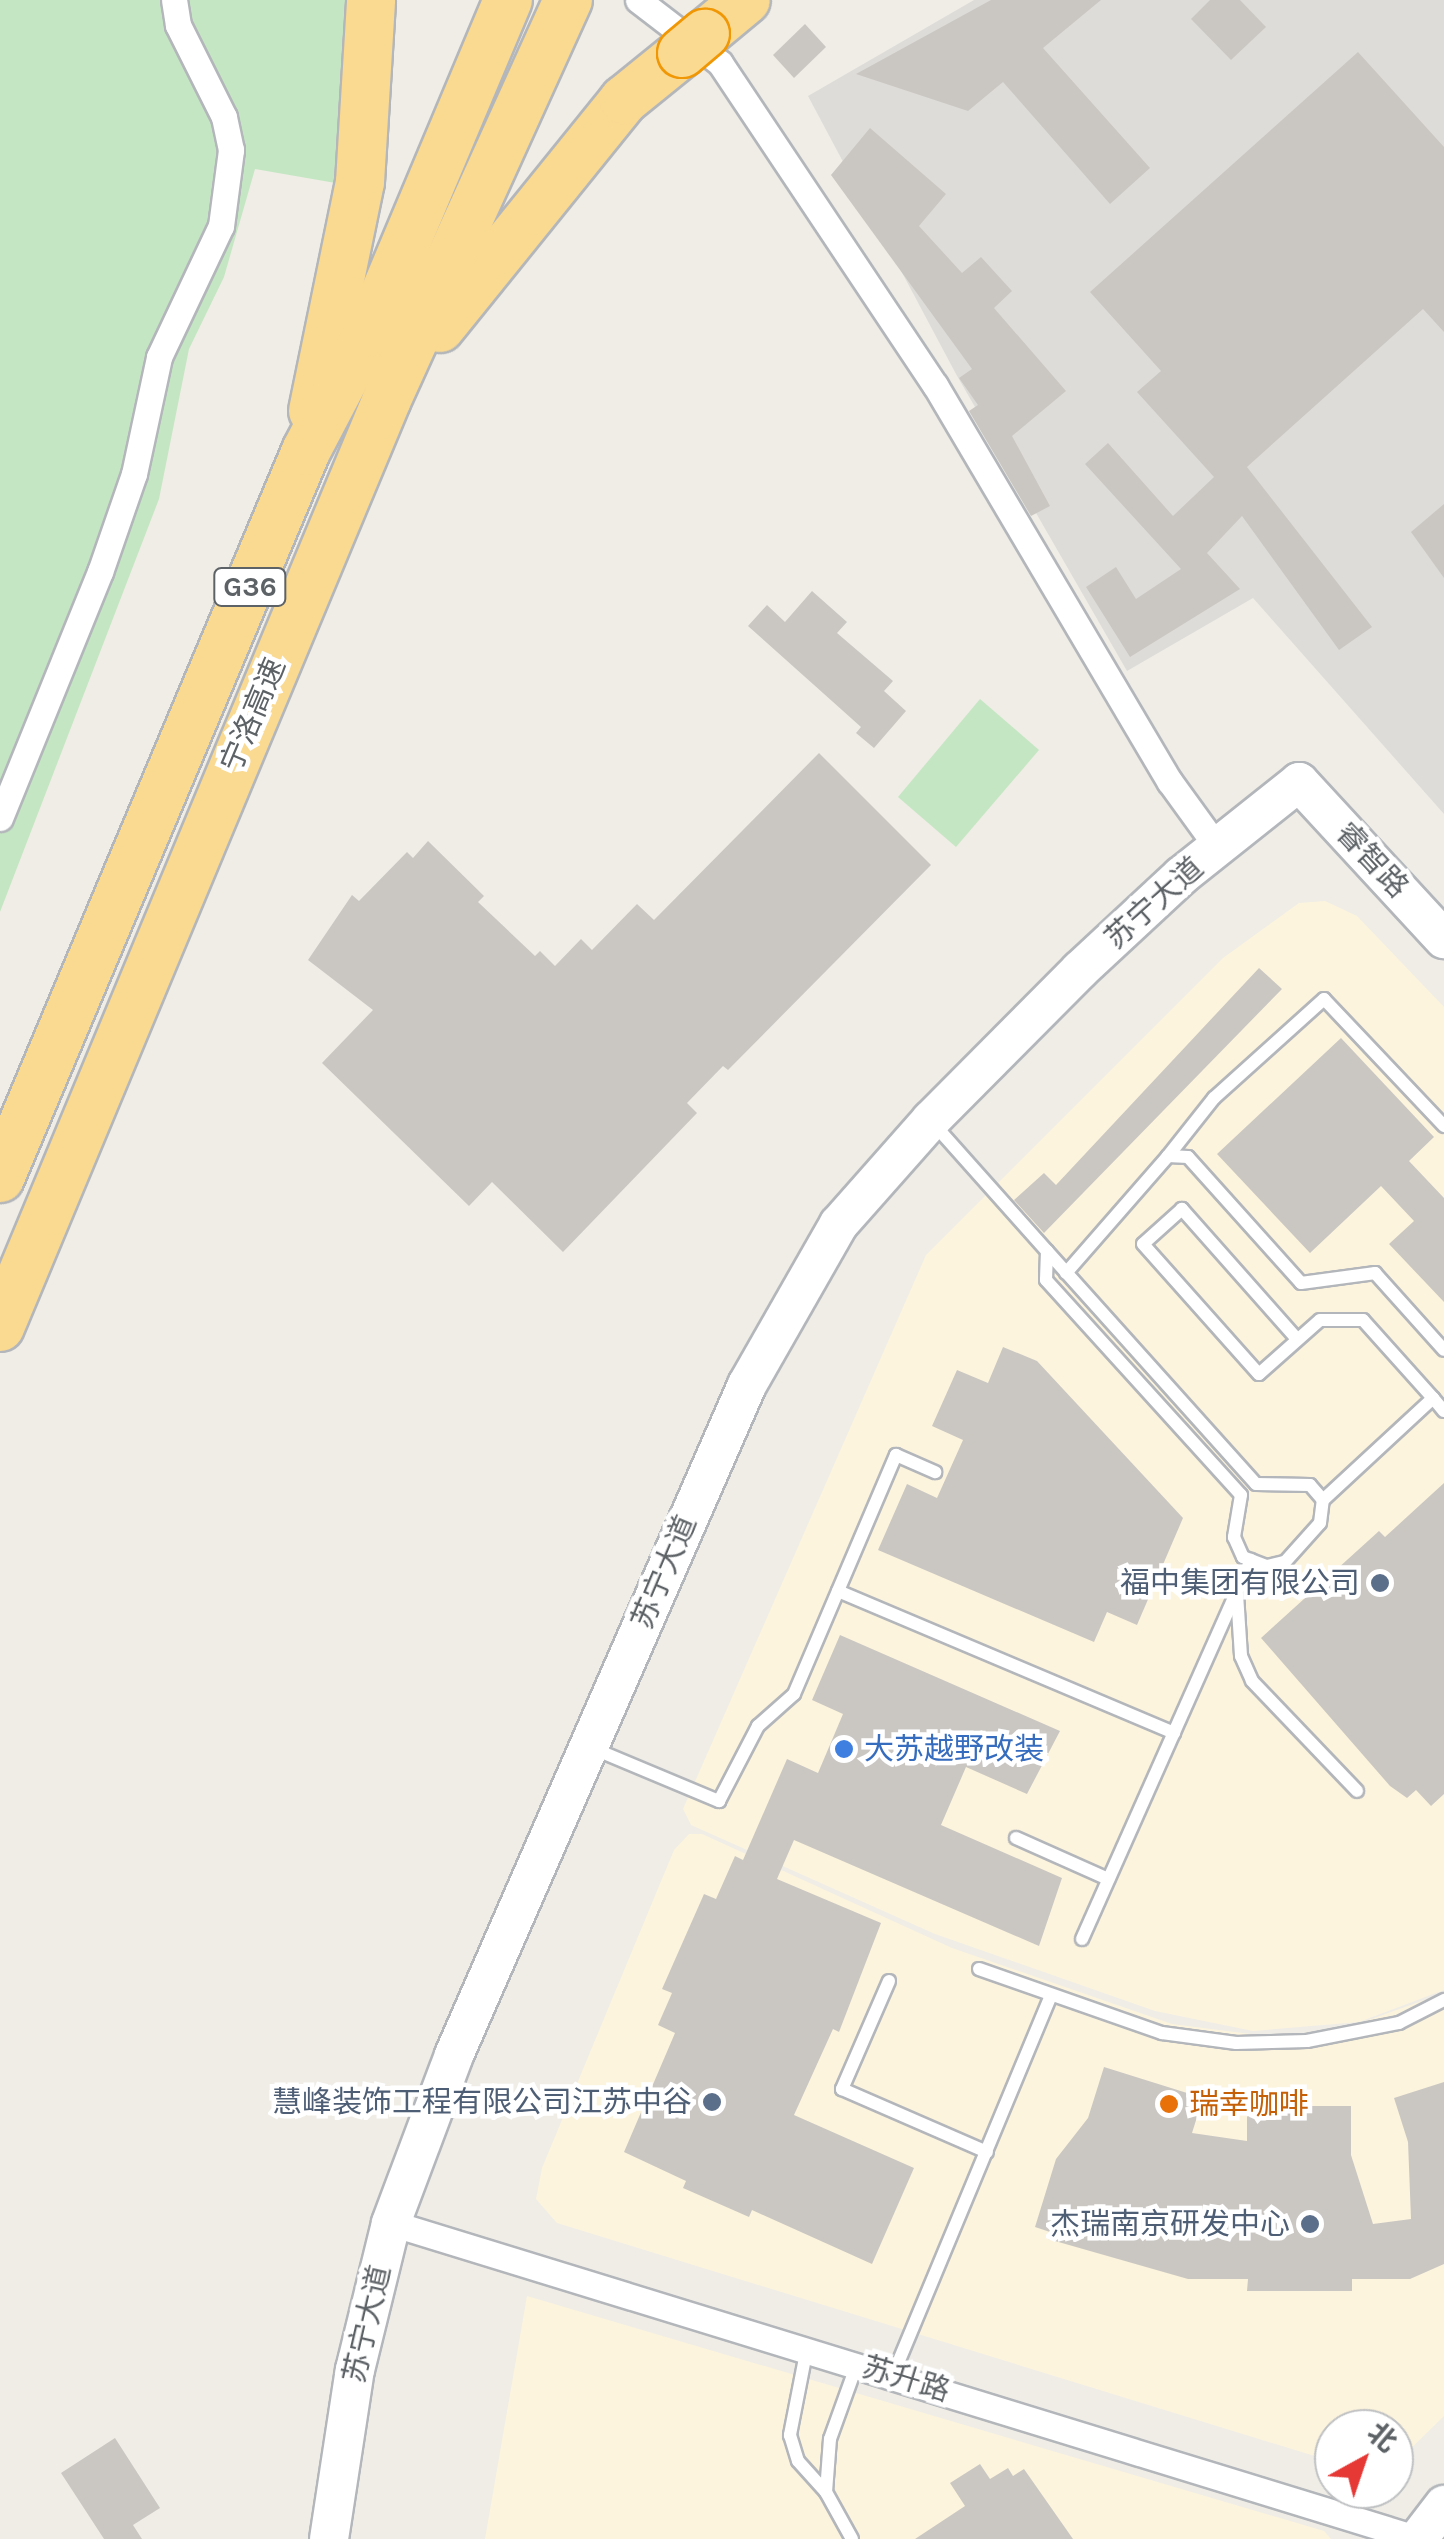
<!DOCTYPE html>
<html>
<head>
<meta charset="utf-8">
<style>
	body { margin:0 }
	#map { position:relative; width:1444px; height:2539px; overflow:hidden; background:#efede6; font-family:Karla,"Noto Sans SC",sans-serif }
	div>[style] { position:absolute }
	.commercial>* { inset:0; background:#fdf4dd }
	.industrial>* { inset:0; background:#dedcd8 }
	.green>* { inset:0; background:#c5e6c3 }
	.building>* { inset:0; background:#cac7c3 }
	.roads { filter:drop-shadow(2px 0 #b3b6ba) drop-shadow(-2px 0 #b3b6ba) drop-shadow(0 2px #b3b6ba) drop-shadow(0 -2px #b3b6ba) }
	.lane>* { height:12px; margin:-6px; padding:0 6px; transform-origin:6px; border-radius:6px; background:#fff }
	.street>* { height:25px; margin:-12.5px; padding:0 12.5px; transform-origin:12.5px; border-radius:12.5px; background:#fff }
	.secondary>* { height:38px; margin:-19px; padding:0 19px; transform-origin:19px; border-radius:19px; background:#fff }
	.highway>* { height:48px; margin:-24px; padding:0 24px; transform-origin:24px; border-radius:24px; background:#fad991 }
	.bridges { filter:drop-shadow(2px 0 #f09705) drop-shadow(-2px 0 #f09705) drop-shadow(0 2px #f09705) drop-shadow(0 -2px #f09705) }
	.highway-bridge>* { height:48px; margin:-24px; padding:0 24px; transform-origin:24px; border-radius:24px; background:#fad991 }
	.dots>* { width:28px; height:28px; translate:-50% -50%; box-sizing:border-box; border:5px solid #fff; border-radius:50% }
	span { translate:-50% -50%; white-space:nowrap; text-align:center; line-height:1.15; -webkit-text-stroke:9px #fff; paint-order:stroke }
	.shield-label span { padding:2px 8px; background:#fff; border:2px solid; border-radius:8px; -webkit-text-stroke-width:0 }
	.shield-label { font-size:28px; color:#5d6266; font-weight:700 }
	.street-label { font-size:30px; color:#5d6266 }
	.service-label { font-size:30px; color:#4e5e75 }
	.right { translate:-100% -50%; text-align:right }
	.shop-label { font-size:30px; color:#366cbe }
	.left { translate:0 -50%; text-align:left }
	.food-label { font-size:30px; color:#c56008 }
	.north { position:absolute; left:1314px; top:2409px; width:100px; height:100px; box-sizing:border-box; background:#fff; border:2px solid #bec0c2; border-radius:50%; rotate:40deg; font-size:28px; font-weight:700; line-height:40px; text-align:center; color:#5d6266 }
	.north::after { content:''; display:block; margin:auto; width:35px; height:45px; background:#e63835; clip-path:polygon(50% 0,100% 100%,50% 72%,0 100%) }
</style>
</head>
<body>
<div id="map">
	<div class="commercial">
		<div style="clip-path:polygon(1325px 901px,1357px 916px,1444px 1007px,1444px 1990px,1359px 2022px,1253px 2031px,1155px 2011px,935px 1934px,691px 1825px,683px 1809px,926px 1255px,1223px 958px,1299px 903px)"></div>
		<div style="clip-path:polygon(689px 1834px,702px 1834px,952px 1948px,1172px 2024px,1274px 2037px,1349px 2027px,1444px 1993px,1444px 2416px,1394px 2465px,1394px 2429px,1334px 2429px,1334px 2462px,557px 2223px,536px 2199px,542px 2168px,674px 1850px)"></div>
		<div style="clip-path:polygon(527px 2296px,1324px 2531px,1331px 2539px,485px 2539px)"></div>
	</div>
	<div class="industrial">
		<div style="clip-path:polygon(974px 0,1444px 0,1444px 814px,1253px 598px,1127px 671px,956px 374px,808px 96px)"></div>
	</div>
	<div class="green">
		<div style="clip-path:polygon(0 0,345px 0,347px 185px,255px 169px,224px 277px,189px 349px,159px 499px,0 912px)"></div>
		<div style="clip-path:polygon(980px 699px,1039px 750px,956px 847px,898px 797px)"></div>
	</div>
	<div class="building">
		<div style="clip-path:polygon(991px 0,1101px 0,1043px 48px,1150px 168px,1110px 204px,1003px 82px,968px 111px,856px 74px)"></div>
		<div style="clip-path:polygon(1210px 0,1240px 0,1266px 27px,1231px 60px,1191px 19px)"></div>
		<div style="clip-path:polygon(805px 24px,826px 47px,794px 78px,773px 55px)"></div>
		<div style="clip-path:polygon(1358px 52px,1444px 147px,1444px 332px,1423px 309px,1247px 467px,1372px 627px,1339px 650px,1242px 516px,1207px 553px,1240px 589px,1130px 657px,1086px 587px,1116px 567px,1136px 599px,1181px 569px,1085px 464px,1108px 443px,1173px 516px,1214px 477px,1137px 392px,1161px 371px,1090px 292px)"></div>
		<div style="clip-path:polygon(870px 128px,946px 194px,919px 226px,962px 273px,981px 257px,1012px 291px,994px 308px,1066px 391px,1012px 436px,1050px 506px,1031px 516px,969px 411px,978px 405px,959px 378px,972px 369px,831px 175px)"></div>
		<div style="clip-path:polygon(1444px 504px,1444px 578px,1411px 532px)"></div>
		<div style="clip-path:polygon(812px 591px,847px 622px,837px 633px,893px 681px,884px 691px,906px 711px,874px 748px,856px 733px,861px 727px,748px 626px,767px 605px,785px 622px)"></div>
		<div style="clip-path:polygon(819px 753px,931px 865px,728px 1070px,723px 1066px,687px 1103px,697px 1113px,563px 1252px,492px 1182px,469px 1206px,322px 1063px,373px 1010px,308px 960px,352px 895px,359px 901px,407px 852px,413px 858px,428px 841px,484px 896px,478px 902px,535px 956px,540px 951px,555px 966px,581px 939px,592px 950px,637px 904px,654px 920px)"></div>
		<div style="clip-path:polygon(1259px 968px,1282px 989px,1044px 1233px,1014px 1200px,1044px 1173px,1056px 1185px)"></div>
		<div style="clip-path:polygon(1341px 1038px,1434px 1137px,1409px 1161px,1444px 1198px,1444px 1302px,1389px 1244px,1414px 1221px,1381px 1186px,1310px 1253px,1217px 1154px)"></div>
		<div style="clip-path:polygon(1003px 1347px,1037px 1361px,1183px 1518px,1137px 1625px,1107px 1612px,1094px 1642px,878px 1550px,907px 1484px,937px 1498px,963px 1440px,932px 1426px,957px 1370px,988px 1383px)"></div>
		<div style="clip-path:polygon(1444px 1483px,1444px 1794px,1431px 1806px,1416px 1790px,1407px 1798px,1390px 1786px,1261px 1638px,1379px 1531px,1385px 1537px)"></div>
		<div style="clip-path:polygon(840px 1635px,1060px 1731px,1027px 1794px,966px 1767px,941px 1825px,1062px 1878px,1039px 1946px,794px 1840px,777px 1879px,881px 1923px,839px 2032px,833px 2029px,794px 2115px,914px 2168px,872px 2264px,752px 2210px,749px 2217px,683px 2188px,686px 2181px,624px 2152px,675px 2033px,658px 2025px,672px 1993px,662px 1989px,704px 1894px,716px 1899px,735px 1856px,743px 1860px,787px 1759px,818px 1773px,843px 1714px,812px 1700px)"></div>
		<div style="clip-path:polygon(1104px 2067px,1203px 2098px,1192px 2133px,1247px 2141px,1247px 2106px,1351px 2106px,1351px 2155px,1373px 2224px,1411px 2219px,1408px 2142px,1394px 2098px,1444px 2082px,1444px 2264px,1410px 2279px,1352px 2279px,1352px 2291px,1247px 2291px,1248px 2279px,1188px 2279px,1048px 2239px,1050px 2232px,1035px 2227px,1056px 2159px,1088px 2118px)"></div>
		<div style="clip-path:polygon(115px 2438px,160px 2508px,133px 2525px,142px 2539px,104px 2539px,61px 2473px)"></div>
		<div style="clip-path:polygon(980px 2464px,990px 2479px,1008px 2468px,1013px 2476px,1024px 2469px,1073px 2539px,915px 2539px,965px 2506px,950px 2483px)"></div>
	</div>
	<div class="roads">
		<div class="lane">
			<div style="left:932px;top:1122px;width:173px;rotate:48.3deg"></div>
			<div style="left:1047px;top:1251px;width:29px;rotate:92deg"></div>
			<div style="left:1046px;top:1280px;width:290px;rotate:47.8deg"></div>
			<div style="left:1241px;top:1495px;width:43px;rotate:99.5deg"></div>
			<div style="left:1234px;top:1537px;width:22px;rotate:66deg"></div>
			<div style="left:1243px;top:1557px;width:26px;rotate:21deg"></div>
			<div style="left:1267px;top:1566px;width:18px;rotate:-13deg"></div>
			<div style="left:1285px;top:1562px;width:52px;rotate:-48.1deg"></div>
			<div style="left:1320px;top:1523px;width:23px;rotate:-83deg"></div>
			<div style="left:1323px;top:1500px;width:20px;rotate:-131deg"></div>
			<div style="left:1310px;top:1485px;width:54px;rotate:-178.9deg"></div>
			<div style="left:1256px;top:1484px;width:313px;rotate:-131.9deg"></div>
			<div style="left:1168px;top:1156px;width:74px;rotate:-51.6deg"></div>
			<div style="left:1214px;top:1098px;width:148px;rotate:-42deg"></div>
			<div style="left:1324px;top:999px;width:175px;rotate:46.6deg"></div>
			<div style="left:1066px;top:1273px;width:155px;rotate:-48.9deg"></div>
			<div style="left:1168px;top:1156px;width:20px;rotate:3deg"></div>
			<div style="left:1188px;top:1157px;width:169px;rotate:48.1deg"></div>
			<div style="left:1301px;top:1283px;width:75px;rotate:-7.7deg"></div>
			<div style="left:1375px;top:1273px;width:103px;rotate:48.1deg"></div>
			<div style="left:1297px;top:1339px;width:174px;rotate:-131.5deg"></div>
			<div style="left:1182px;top:1209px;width:52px;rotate:138.1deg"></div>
			<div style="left:1143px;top:1244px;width:174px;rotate:48.3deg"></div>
			<div style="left:1259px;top:1374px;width:81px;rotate:-41.5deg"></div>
			<div style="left:1320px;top:1320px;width:43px"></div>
			<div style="left:1363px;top:1320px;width:105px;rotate:48.1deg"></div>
			<div style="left:1323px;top:1500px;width:150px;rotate:-42.8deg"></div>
			<div style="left:1433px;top:1398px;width:17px;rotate:50deg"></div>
			<div style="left:838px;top:1591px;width:365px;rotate:22.9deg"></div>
			<div style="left:1237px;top:1594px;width:62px;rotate:86.3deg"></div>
			<div style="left:1241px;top:1656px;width:27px;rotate:66deg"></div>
			<div style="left:1252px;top:1681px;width:152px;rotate:46.3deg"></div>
			<div style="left:592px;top:1748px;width:138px;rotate:22.7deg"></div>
			<div style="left:719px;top:1801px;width:85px;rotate:-62.5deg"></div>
			<div style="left:758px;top:1726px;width:48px;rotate:-41.6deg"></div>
			<div style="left:794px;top:1694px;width:260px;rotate:-66.9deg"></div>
			<div style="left:896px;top:1455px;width:43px;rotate:23.6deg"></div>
			<div style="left:1016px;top:1838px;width:101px;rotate:24deg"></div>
			<div style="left:1082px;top:1939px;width:415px;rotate:-66deg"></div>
			<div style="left:979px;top:1969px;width:194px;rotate:19.3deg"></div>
			<div style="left:1162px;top:2033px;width:75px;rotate:7.7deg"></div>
			<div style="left:1236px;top:2043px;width:71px;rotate:-1.6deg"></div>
			<div style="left:1307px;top:2041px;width:94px;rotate:-11.1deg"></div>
			<div style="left:1399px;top:2023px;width:51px;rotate:-27.1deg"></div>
			<div style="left:889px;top:1981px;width:118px;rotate:113.5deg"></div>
			<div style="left:842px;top:2089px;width:158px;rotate:23.5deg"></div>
			<div style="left:807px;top:2348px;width:89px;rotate:101.1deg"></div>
			<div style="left:790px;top:2435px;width:27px;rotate:73deg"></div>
			<div style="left:798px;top:2461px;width:42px;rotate:47.9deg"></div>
			<div style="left:893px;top:2375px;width:411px;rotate:-67.4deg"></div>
			<div style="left:852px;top:2539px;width:54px;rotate:-119deg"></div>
			<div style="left:826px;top:2492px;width:53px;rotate:-85.7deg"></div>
			<div style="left:830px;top:2439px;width:80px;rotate:-70.2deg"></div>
		</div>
		<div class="street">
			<div style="left:638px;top:0;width:103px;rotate:37.5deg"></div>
			<div style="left:720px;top:63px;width:387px;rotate:56.3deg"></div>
			<div style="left:935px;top:385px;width:461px;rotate:59.4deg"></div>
			<div style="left:1170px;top:782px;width:80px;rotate:54.1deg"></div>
			<div style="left:0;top:818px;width:266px;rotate:-67.9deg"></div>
			<div style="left:100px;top:572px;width:104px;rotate:-70.9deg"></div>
			<div style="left:134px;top:474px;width:120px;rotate:-77.9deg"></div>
			<div style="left:159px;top:357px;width:145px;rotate:-64.7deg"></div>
			<div style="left:221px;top:226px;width:77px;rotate:-82.5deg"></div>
			<div style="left:231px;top:150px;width:34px;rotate:-102deg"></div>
			<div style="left:224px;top:117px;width:103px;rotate:-116.6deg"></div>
			<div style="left:178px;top:25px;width:25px;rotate:-99deg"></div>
			<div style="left:391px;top:2223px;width:1075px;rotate:17.09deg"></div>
		</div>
		<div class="secondary">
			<div style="left:329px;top:2539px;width:171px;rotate:-81.3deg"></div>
			<div style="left:355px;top:2370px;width:151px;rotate:-76.2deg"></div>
			<div style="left:391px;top:2223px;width:179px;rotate:-69.4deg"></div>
			<div style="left:454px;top:2055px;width:731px;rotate:-66.38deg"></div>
			<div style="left:747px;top:1385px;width:185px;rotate:-60.3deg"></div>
			<div style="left:839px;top:1224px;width:139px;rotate:-48.5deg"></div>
			<div style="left:931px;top:1120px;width:211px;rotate:-45.2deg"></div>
			<div style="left:1080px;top:970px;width:138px;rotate:-42.9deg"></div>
			<div style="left:1181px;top:876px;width:151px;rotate:-38.5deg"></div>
			<div style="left:1299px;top:782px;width:214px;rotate:47.3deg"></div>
			<div style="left:1418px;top:2539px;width:43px;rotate:-52.6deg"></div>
		</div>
		<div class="highway">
			<div style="left:705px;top:34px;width:53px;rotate:-39.7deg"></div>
			<div style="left:440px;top:328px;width:293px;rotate:-51.1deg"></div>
			<div style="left:624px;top:100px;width:75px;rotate:-39deg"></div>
			<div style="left:313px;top:411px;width:234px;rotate:-78.4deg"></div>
			<div style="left:360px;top:182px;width:182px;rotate:-86.5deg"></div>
			<div style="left:0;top:1178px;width:789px;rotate:-67.17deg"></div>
			<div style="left:306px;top:451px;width:133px;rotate:-62.3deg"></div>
			<div style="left:368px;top:333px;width:361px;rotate:-67.2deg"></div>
			<div style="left:0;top:1327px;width:1005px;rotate:-67.36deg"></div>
			<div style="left:387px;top:399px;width:438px;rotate:-65.6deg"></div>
		</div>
	</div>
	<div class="bridges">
		<div class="highway-bridge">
			<div style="left:682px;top:53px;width:30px;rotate:-40deg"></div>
		</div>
	</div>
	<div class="dots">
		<div style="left:1380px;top:1583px;background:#5c6f8a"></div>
		<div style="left:844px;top:1749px;background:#3f7fe0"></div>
		<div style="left:712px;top:2102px;background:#5c6f8a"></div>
		<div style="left:1169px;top:2104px;background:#e8710a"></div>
		<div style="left:1310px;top:2224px;background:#5c6f8a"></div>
	</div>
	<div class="shield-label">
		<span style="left:250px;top:587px">G36</span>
	</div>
	<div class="street-label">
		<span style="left:253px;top:715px;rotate:-67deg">宁洛高速</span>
		<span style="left:1372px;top:860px;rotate:47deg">睿智路</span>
		<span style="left:1154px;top:903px;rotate:-42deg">苏宁大道</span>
		<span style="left:664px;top:1572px;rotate:-67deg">苏宁大道</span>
		<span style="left:367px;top:2324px;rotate:-77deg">苏宁大道</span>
		<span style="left:906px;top:2379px;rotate:17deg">苏升路</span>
	</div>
	<div class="service-label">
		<span class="right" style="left:1360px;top:1583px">福中集团有限公司</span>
		<span class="right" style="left:692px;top:2102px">慧峰装饰工程有限公司江苏中谷</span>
		<span class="right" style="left:1290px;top:2224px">杰瑞南京研发中心</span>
	</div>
	<div class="shop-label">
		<span class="left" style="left:864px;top:1749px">大苏越野改装</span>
	</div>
	<div class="food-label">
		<span class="left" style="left:1189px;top:2104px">瑞幸咖啡</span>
	</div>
	<div class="north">北</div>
</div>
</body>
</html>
